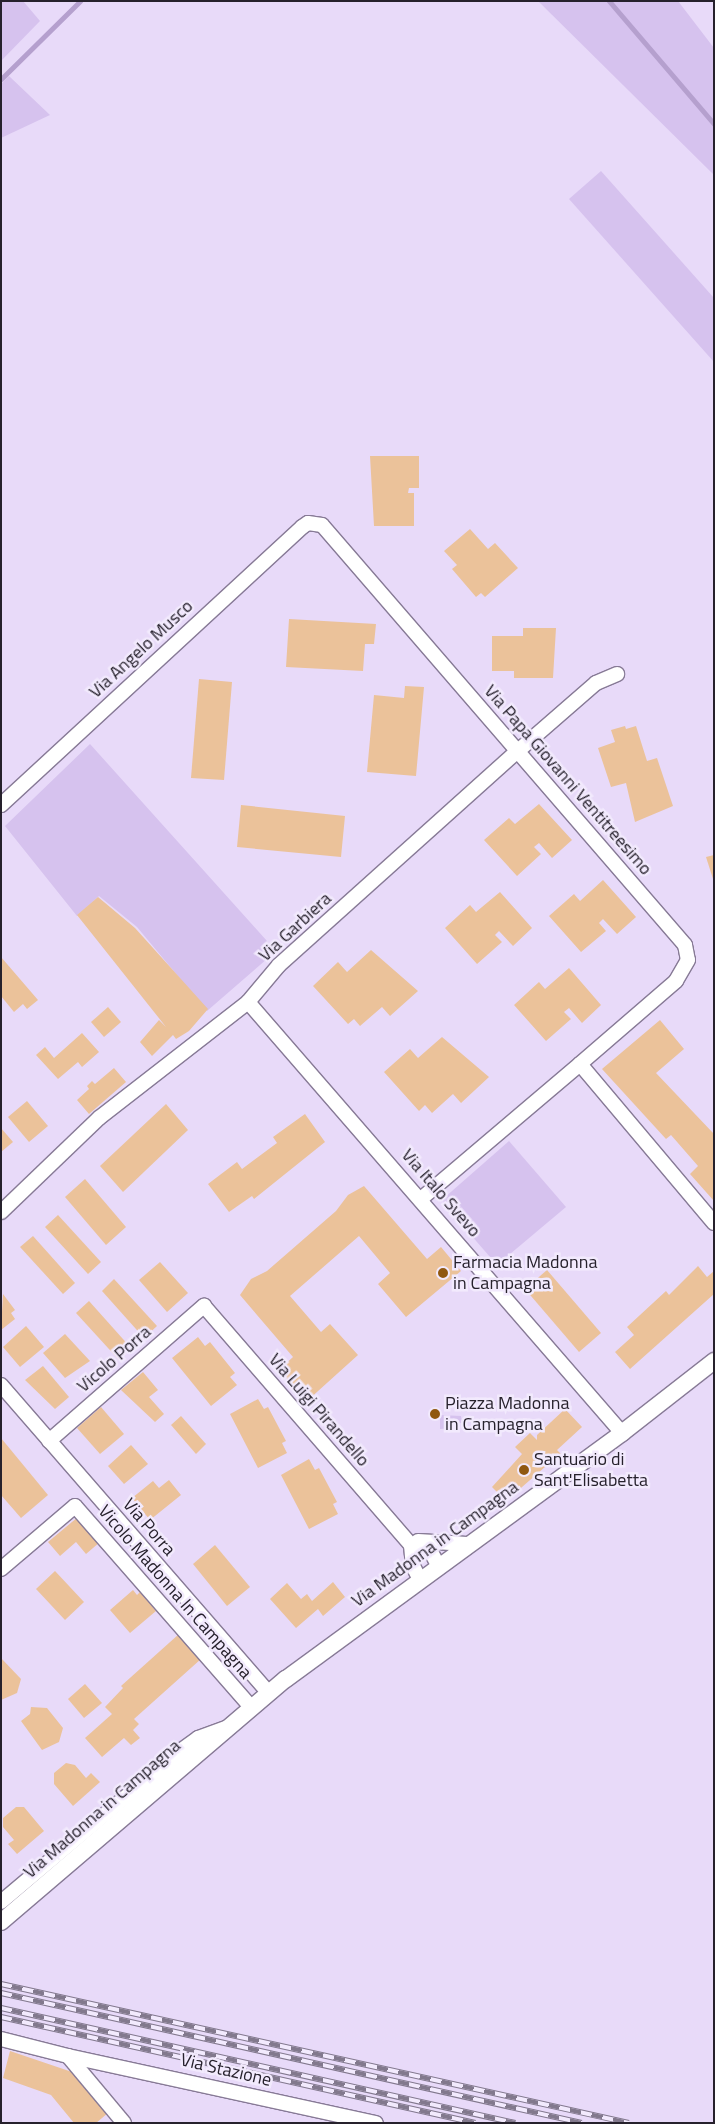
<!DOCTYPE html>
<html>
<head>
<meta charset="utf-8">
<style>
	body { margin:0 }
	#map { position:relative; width:715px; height:2124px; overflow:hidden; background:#e8daf9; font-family:"Titillium Web",sans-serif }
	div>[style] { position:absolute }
	.green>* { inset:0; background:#d6c2ee }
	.stream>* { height:5px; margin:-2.5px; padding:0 2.5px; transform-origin:2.5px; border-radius:2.5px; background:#b5a0ce }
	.building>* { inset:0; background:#ebc29a }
	.roads { filter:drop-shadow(1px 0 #877a96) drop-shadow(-1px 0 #877a96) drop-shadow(0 1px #877a96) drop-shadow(0 -1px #877a96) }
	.minor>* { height:14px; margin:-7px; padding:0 7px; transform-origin:7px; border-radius:7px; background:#fff }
	.tertiary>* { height:16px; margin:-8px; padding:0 8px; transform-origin:8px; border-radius:8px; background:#fff }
	.rail>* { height:5.5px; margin-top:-2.75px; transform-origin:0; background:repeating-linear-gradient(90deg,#f2eafd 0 11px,#82798d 0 22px); box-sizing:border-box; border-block:1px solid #82798d }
	.dots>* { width:14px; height:14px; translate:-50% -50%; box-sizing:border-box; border:2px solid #f2eafd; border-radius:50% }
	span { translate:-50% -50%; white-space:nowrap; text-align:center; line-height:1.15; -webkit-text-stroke:5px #f2eafd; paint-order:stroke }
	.street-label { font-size:18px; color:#26212c }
	.poi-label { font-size:18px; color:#26212c }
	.left { translate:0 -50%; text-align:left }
	.frame { position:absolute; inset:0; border:2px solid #26212c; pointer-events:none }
</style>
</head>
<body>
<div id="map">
	<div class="green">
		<div style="clip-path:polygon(1px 1px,23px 1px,40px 21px,1px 61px)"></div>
		<div style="clip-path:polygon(538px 1px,678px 1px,714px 48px,714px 175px)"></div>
		<div style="clip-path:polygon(9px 76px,50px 115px,1px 138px,1px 84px)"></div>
		<div style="clip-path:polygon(601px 171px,714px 298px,714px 362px,569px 199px)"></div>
		<div style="clip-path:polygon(90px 744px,276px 951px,207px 1011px,137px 927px,99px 896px,77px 916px,5px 826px)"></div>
		<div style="clip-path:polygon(509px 1141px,566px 1207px,497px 1265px,443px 1203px,444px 1198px)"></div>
		<div style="clip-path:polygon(440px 1415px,461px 1416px,462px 1423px,454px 1423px,454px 1428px,440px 1429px)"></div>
	</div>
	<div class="stream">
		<div style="left:609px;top:1px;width:162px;rotate:49.5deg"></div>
		<div style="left:1px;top:79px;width:111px;rotate:-44.6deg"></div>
	</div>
	<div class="building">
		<div style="clip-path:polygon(370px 456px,419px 456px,419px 488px,409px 488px,408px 493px,414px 493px,414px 526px,374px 526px)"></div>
		<div style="clip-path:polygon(470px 529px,488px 549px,495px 543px,518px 568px,485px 597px,481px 593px,476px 597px,452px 569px,457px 565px,444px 551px)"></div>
		<div style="clip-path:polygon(289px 619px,376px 624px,374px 644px,365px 644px,363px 671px,286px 667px)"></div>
		<div style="clip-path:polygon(523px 628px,556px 628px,553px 678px,514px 678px,514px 671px,492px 671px,492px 636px,523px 636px)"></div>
		<div style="clip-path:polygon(199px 679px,232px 682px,224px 780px,191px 778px)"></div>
		<div style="clip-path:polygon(405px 686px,424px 687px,416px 776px,367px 772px,374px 695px,404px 698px)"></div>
		<div style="clip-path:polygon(625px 726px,626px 729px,636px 726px,647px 761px,657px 758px,673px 806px,635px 822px,626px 783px,611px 787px,598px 748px,615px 742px,611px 730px)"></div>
		<div style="clip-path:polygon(539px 804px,572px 840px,552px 858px,539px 843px,534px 847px,541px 854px,517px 876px,484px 840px,509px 818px,515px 824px)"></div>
		<div style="clip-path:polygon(241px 805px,345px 816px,341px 857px,237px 847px)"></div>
		<div style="clip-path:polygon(714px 855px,714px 879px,713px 879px,706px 857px)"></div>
		<div style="clip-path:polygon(603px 880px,636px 917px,617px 934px,603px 919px,599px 923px,606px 931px,581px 952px,549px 916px,574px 894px,580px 901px)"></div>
		<div style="clip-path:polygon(500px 892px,532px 928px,513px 946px,499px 931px,495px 935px,502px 942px,477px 964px,445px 928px,470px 905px,476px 912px)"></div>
		<div style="clip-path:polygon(98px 897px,135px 928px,208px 1009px,189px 1031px,176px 1039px,173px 1035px,152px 1056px,140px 1042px,159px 1020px,166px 1027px,77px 915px)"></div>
		<div style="clip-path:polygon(371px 950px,418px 991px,390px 1016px,382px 1007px,360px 1026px,354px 1019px,348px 1024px,313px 986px,338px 962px,347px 972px)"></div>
		<div style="clip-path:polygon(1px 957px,38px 1000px,27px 1009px,23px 1004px,14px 1012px,1px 996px)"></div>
		<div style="clip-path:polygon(569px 968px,601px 1005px,582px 1023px,569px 1008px,564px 1012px,571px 1019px,546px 1041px,514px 1005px,539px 982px,545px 989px)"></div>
		<div style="clip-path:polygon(108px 1007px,121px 1022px,104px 1037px,91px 1022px)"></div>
		<div style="clip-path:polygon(660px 1020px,684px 1049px,656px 1073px,714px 1134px,714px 1201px,690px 1174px,698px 1166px,671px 1135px,666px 1139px,602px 1069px)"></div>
		<div style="clip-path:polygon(82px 1033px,99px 1052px,82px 1067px,78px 1062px,58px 1079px,36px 1055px,45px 1047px,54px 1058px)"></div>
		<div style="clip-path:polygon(442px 1037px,489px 1077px,461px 1103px,453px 1094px,432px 1113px,425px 1105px,419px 1111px,384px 1072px,410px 1049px,418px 1058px)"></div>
		<div style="clip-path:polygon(114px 1068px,126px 1082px,89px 1114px,77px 1100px,89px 1089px,87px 1086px,92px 1081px,95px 1084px)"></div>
		<div style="clip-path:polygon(27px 1101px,48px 1126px,29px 1142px,8px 1117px)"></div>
		<div style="clip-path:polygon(166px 1104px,188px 1130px,123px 1192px,100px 1166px)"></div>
		<div style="clip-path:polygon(305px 1114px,325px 1142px,254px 1199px,252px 1196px,229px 1212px,208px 1184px,237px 1162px,242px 1169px,277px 1143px,273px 1137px)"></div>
		<div style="clip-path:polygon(1px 1128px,13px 1142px,1px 1152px)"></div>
		<div style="clip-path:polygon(85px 1179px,126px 1227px,106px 1245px,65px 1197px)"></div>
		<div style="clip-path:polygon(364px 1186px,427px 1259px,441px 1247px,461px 1271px,406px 1317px,378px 1284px,390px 1273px,359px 1236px,290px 1296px,321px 1332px,330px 1324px,358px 1355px,307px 1401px,279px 1370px,293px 1357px,240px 1295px,251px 1279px,267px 1271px,336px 1211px,348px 1195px)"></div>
		<div style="clip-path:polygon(58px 1215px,101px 1262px,88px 1274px,45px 1227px)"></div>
		<div style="clip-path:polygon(33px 1236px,75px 1283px,63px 1294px,20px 1247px)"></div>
		<div style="clip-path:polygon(160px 1262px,188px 1293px,167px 1312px,139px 1280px)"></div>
		<div style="clip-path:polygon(698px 1266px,707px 1277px,714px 1271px,714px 1294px,630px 1369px,615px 1352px,634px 1335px,627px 1327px,666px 1291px,669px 1295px)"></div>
		<div style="clip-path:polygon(547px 1270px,601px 1333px,579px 1352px,525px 1289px)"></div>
		<div style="clip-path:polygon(114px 1279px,157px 1326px,144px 1338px,102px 1291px)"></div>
		<div style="clip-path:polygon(3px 1294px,15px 1310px,11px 1313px,15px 1319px,1px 1330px)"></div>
		<div style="clip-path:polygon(89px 1301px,131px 1348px,119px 1360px,76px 1313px)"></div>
		<div style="clip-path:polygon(26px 1326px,44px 1347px,20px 1367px,3px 1347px)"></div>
		<div style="clip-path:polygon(65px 1334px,90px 1361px,65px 1378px,43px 1353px)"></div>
		<div style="clip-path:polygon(198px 1337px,205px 1346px,210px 1342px,235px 1373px,230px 1377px,237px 1385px,211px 1406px,172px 1358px)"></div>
		<div style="clip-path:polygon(43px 1366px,69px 1397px,55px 1409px,25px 1380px)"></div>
		<div style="clip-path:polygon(143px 1372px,158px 1390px,149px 1397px,164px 1414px,155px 1422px,121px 1390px)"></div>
		<div style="clip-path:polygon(258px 1399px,264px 1409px,268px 1407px,286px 1441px,282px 1443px,287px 1453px,258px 1468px,230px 1414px)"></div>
		<div style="clip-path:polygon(101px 1407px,124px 1434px,100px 1454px,77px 1428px)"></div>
		<div style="clip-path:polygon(565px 1409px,582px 1427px,557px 1450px,564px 1457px,557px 1464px,553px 1460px,506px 1501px,492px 1487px,522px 1454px,515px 1447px,530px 1433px,537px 1440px,537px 1435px)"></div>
		<div style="clip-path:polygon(181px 1416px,206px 1444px,196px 1454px,171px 1425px)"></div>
		<div style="clip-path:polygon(1px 1438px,48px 1495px,21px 1518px,1px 1495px)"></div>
		<div style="clip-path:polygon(131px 1445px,148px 1464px,124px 1484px,108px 1466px)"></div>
		<div style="clip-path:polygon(309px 1459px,315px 1470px,319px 1468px,337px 1502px,333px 1504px,338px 1514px,309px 1529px,281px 1475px)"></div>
		<div style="clip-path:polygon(169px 1480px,181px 1495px,150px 1520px,132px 1498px,153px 1481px,159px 1488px)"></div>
		<div style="clip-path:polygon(78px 1517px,100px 1542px,86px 1554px,76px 1542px,60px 1556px,48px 1542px)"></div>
		<div style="clip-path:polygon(215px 1545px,250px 1587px,227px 1606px,193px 1564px)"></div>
		<div style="clip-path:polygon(55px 1571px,84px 1602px,65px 1620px,36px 1589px)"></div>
		<div style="clip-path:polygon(333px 1582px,345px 1597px,323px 1616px,318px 1609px,296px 1628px,270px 1599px,287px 1583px,301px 1599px,307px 1594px,312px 1601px)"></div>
		<div style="clip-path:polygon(133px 1590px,137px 1595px,140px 1592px,156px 1611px,130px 1633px,110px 1610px)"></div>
		<div style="clip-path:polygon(179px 1634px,201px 1659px,134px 1719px,139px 1724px,133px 1730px,140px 1738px,131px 1745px,124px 1738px,102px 1757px,85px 1738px,112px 1714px,105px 1707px,123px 1688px,121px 1686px)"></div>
		<div style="clip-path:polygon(1px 1658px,21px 1679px,17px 1693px,1px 1700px)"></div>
		<div style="clip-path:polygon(85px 1684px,102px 1703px,84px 1718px,68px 1699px)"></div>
		<div style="clip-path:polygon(31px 1707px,47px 1708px,63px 1728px,59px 1742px,42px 1750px,21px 1721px,30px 1714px)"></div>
		<div style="clip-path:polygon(66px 1763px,75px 1765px,86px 1778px,91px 1773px,100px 1782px,73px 1806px,54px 1784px,54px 1773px)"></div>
		<div style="clip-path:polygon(16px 1807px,24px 1807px,44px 1831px,17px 1854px,8px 1844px,14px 1840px,3px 1827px,3px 1818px)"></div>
		<div style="clip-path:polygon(10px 2051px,75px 2073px,108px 2113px,96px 2123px,74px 2123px,51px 2095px,3px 2078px)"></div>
	</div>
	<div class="roads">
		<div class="minor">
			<div style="left:1px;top:805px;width:410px;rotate:-42.7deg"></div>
			<div style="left:302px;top:527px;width:7px;rotate:-34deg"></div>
			<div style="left:308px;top:523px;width:14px;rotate:8deg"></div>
			<div style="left:322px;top:525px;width:555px;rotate:49.16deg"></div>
			<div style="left:685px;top:945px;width:15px;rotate:79deg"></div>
			<div style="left:688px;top:960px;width:24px;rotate:120deg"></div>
			<div style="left:676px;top:981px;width:127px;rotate:139.2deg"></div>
			<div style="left:580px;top:1064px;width:208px;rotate:49.9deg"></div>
			<div style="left:248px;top:1002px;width:571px;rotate:49.05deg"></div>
			<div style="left:422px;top:1198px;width:207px;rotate:-40.3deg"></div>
			<div style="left:1px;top:1212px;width:136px;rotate:-43.8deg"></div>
			<div style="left:99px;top:1118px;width:189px;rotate:-37.9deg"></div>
			<div style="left:248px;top:1002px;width:48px;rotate:-50deg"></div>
			<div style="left:279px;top:965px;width:322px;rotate:-41.9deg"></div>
			<div style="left:519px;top:750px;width:102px;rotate:-41deg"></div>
			<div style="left:596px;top:683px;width:23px;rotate:-23deg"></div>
			<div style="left:1px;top:1385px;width:408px;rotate:49deg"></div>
			<div style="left:49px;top:1441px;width:206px;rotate:-41.1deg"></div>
			<div style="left:204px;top:1306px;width:316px;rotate:49.1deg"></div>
			<div style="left:411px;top:1545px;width:20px;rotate:15deg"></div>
			<div style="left:430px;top:1550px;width:17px;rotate:62deg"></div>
			<div style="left:418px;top:1541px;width:49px;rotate:3.5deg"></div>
			<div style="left:411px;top:1545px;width:21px;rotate:85deg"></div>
			<div style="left:413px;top:1566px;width:13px;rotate:63deg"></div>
			<div style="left:1px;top:1569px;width:97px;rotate:-40.4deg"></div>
			<div style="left:75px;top:1506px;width:267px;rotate:48.8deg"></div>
			<div style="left:1px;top:1902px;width:233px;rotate:-40.1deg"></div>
			<div style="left:179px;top:1752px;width:24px;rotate:-36deg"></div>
			<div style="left:198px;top:1738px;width:32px;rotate:-20deg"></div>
			<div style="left:1px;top:2039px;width:69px;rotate:14.2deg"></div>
			<div style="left:68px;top:2056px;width:87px;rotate:50.1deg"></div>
			<div style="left:68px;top:2056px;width:315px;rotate:12.3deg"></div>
		</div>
		<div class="tertiary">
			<div style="left:1px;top:1922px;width:375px;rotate:-40.5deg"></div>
			<div style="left:286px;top:1679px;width:416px;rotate:-36.2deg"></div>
			<div style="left:622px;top:1433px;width:117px;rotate:-38deg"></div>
		</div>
	</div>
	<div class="rail">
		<div style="left:1px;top:1984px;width:643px;rotate:12.48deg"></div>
		<div style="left:1px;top:1993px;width:595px;rotate:12.61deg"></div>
		<div style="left:1px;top:2008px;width:527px;rotate:12.61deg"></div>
		<div style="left:1px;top:2017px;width:486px;rotate:12.6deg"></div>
	</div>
	<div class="dots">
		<div style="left:443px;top:1273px;background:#905810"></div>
		<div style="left:435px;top:1414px;background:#905810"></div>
		<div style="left:524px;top:1470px;background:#905810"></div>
	</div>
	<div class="street-label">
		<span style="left:141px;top:649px;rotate:-43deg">Via Angelo Musco</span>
		<span style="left:568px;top:780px;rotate:49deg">Via Papa Giovanni Ventitreesimo</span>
		<span style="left:295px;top:927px;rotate:-43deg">Via Garbiera</span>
		<span style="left:441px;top:1193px;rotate:49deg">Via Italo Svevo</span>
		<span style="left:114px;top:1359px;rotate:-41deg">Vicolo Porra</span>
		<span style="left:319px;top:1410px;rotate:49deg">Via Luigi Pirandello</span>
		<span style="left:149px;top:1527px;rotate:49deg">Via Porra</span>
		<span style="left:435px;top:1544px;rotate:-36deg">Via Madonna in Campagna</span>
		<span style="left:175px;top:1592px;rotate:49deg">Vicolo Madonna In Campagna</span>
		<span style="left:102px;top:1809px;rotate:-41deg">Via Madonna in Campagna</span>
		<span style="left:226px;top:2070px;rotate:13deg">Via Stazione</span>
	</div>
	<div class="poi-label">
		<span class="left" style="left:453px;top:1273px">Farmacia Madonna<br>in Campagna</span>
		<span class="left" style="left:445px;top:1414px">Piazza Madonna<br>in Campagna</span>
		<span class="left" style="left:534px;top:1470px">Santuario di<br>Sant'Elisabetta</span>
	</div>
	<div class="frame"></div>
</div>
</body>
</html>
